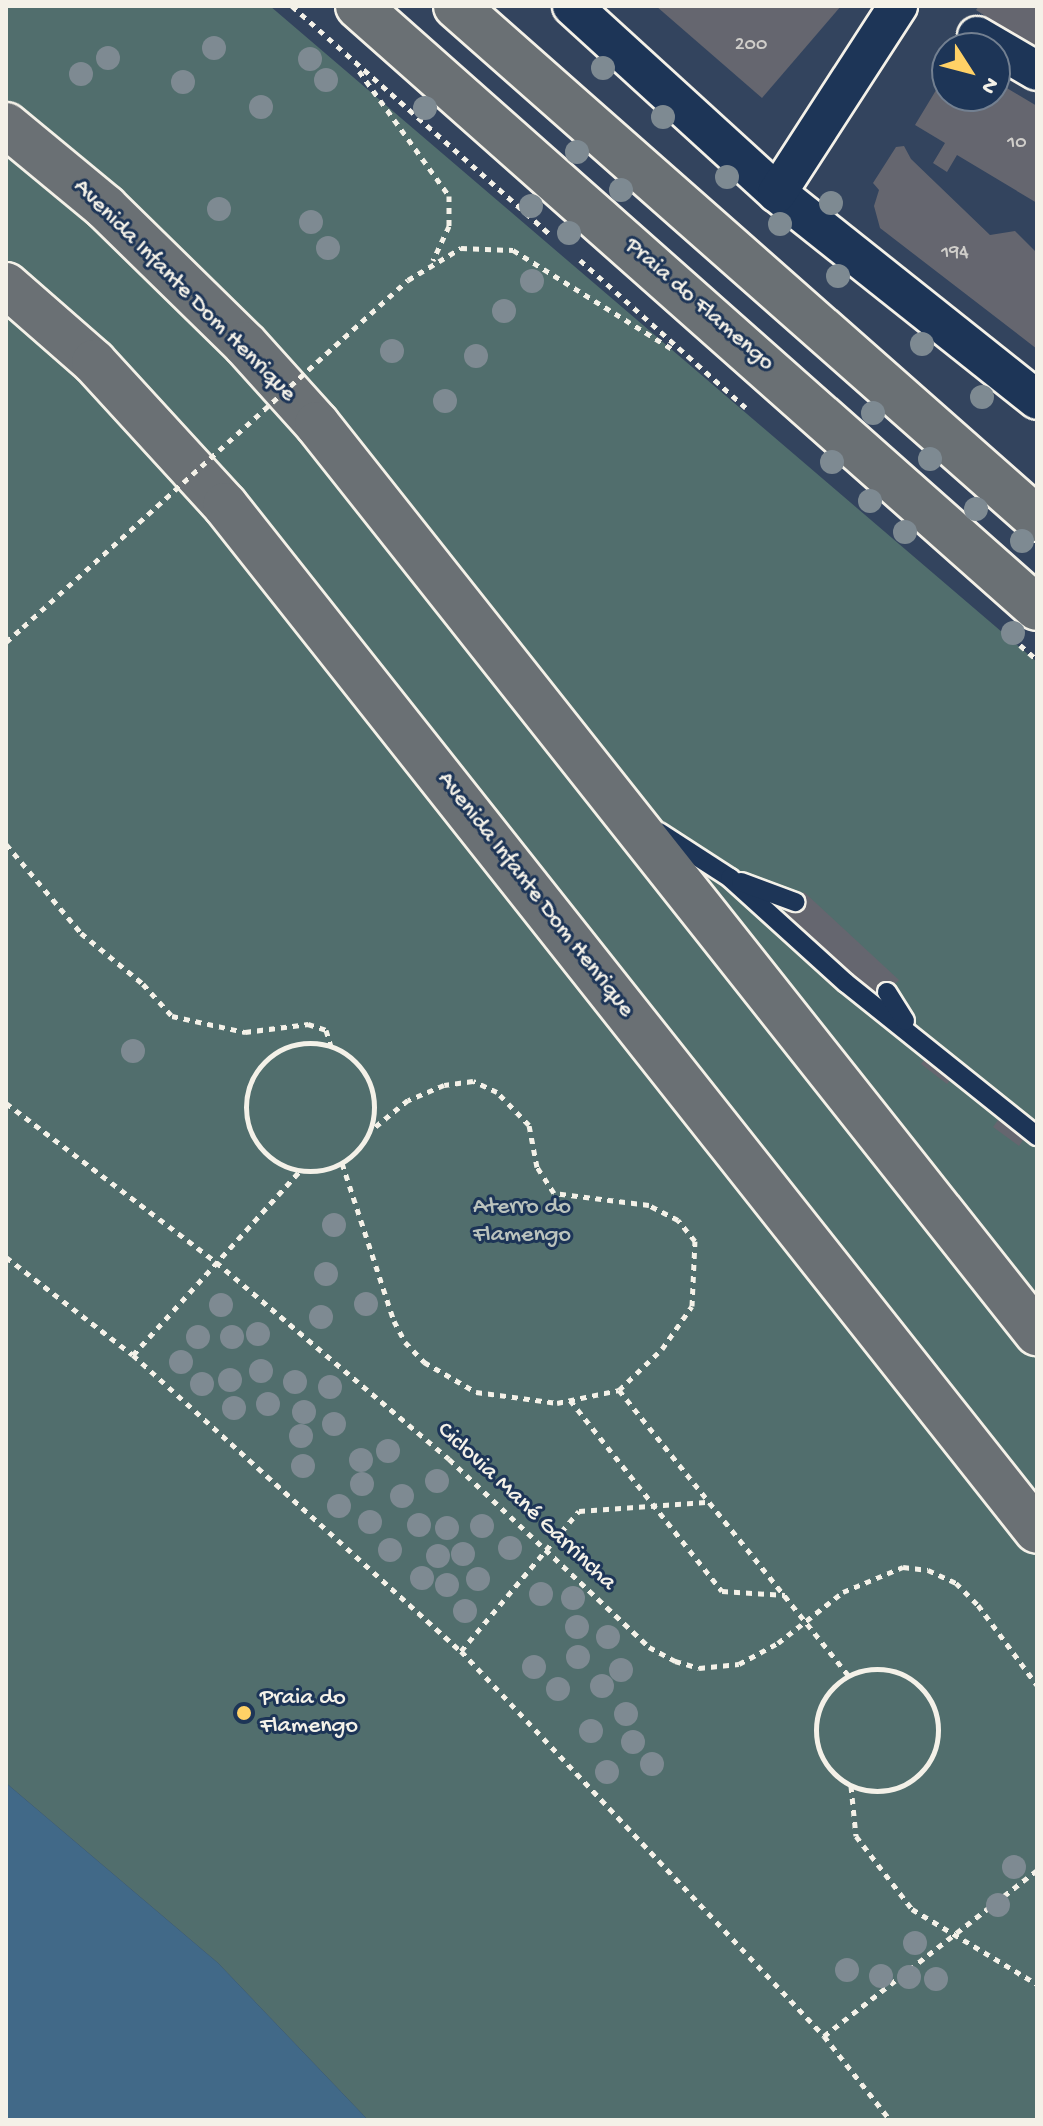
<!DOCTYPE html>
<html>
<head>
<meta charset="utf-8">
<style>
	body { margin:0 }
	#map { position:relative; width:1043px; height:2126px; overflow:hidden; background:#33445e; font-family:"Gochi Hand",sans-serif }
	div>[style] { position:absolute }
	.green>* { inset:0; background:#516e6d }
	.water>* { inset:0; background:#416988 }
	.building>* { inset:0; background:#65666f }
	.path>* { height:5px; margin-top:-2.5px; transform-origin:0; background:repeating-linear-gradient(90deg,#f4f1e8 0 6px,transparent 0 12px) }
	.path>.ring { margin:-2.5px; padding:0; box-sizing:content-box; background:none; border:5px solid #f4f1e8; border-radius:50% }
	.roads { filter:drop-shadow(2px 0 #f4f1e8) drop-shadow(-2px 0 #f4f1e8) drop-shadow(0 2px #f4f1e8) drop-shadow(0 -2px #f4f1e8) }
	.lane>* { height:18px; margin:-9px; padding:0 9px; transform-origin:9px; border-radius:9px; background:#1d3557 }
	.street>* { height:38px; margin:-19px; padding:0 19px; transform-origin:19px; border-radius:19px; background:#1d3557 }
	.primary>* { height:44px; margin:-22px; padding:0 22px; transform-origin:22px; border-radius:22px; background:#6a7074 }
	.highway>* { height:44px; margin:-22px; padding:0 22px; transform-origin:22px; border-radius:22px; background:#6a7074 }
	.path-bridge>* { height:5px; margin-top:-2.5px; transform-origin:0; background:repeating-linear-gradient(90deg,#f4f1e8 0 6px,transparent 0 12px) }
	.trees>* { width:24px; height:24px; margin:-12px; border-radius:50%; background:#7e8a92 }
	.dots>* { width:22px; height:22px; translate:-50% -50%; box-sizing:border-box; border:4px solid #1d3557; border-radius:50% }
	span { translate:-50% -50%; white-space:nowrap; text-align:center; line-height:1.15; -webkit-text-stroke:6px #1d3557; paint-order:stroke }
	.number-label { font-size:20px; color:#d0ceca }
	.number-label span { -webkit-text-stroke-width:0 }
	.street-label { font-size:24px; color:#f4f1e8 }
	.park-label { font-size:24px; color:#bbc3bd }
	.poi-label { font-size:24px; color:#f4f1e8 }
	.left { translate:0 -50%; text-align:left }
	.frame { position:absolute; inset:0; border:8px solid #f4f1e8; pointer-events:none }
	.north { position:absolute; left:931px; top:32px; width:80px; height:80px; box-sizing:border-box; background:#1d3557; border:2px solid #738091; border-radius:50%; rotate:126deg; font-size:22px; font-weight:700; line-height:32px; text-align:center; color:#f4f1e8 }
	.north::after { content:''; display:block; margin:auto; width:28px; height:36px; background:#ffd166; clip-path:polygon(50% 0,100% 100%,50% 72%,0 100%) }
</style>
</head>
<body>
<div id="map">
	<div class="green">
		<div style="clip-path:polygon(6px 6px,270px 6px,1037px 662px,1037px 2120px,368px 2120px,218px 1963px,6px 1783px)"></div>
	</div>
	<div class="water">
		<div style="clip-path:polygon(6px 1783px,218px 1963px,368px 2120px,6px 2120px)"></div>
	</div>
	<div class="building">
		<div style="clip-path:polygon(656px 6px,841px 6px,762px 98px)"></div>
		<div style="clip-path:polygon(979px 6px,1037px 6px,1037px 50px,976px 10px)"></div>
		<div style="clip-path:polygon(947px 72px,947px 96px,995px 96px,995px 81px,1037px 106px,1037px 203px,957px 155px,947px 172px,933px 163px,945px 143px,915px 125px)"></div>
		<div style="clip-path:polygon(904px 146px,911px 159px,990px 235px,1015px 231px,1037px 253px,1037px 349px,880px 228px,874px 206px,879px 190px,873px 183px,896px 147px)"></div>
		<div style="clip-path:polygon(804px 892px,899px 980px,879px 1000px,785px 912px)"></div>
		<div style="clip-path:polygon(930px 1052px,957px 1073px,947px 1084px,921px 1064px)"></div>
		<div style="clip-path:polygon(1003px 1113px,1028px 1133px,1019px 1146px,993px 1127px)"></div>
	</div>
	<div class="path">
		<div style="left:292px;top:6px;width:343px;rotate:41.5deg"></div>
		<div style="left:359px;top:71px;width:154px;rotate:54.2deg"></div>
		<div style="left:449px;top:196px;width:30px;rotate:90deg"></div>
		<div style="left:449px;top:226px;width:38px;rotate:115deg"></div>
		<div style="left:580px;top:260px;width:222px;rotate:41.7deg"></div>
		<div style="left:408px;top:280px;width:62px;rotate:-31.1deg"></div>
		<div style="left:461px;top:248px;width:52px;rotate:2.2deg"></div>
		<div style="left:513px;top:250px;width:191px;rotate:31.9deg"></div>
		<div style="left:6px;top:642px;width:23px;rotate:-41deg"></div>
		<div style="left:1020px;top:645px;width:23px;rotate:41deg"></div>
		<div style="left:6px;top:844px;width:116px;rotate:49.9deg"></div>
		<div style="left:81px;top:933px;width:80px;rotate:39.4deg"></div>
		<div style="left:143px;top:984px;width:43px;rotate:47.8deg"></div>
		<div style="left:172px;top:1016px;width:75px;rotate:12.4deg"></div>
		<div style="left:245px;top:1032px;width:64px;rotate:-7.2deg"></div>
		<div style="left:308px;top:1024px;width:19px;rotate:18deg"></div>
		<div style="left:326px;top:1030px;width:17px;rotate:73deg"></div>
		<div class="ring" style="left:246px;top:1043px;width:123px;height:123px"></div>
		<div style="left:6px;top:1103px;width:263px;rotate:37.1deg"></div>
		<div style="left:216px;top:1262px;width:305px;rotate:40.2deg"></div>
		<div style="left:449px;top:1459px;width:274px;rotate:43.2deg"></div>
		<div style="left:649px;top:1647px;width:30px;rotate:28deg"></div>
		<div style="left:675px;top:1661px;width:25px;rotate:16deg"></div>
		<div style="left:699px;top:1668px;width:40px;rotate:-5.7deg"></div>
		<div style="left:739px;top:1664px;width:44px;rotate:-28.3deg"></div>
		<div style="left:778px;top:1643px;width:83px;rotate:-38.1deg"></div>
		<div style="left:843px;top:1592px;width:65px;rotate:-22.6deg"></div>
		<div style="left:903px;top:1567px;width:25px;rotate:7deg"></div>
		<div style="left:928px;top:1570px;width:31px;rotate:25deg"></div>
		<div style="left:956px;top:1583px;width:31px;rotate:45deg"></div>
		<div style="left:978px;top:1605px;width:99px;rotate:53.6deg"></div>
		<div style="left:342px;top:1163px;width:166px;rotate:71.8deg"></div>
		<div style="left:394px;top:1321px;width:24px;rotate:62deg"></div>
		<div style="left:405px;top:1342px;width:28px;rotate:46deg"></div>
		<div style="left:424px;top:1362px;width:60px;rotate:30deg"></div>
		<div style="left:476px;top:1392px;width:82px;rotate:7.7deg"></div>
		<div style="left:557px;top:1403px;width:63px;rotate:-11.8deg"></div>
		<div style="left:619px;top:1390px;width:59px;rotate:-43.6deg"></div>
		<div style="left:662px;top:1349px;width:52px;rotate:-55.1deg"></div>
		<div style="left:692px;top:1306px;width:65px;rotate:-87.4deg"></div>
		<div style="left:695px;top:1241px;width:27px;rotate:-129deg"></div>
		<div style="left:678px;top:1220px;width:33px;rotate:-153deg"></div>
		<div style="left:649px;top:1205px;width:96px;rotate:-172.8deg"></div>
		<div style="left:554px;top:1193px;width:31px;rotate:-123deg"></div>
		<div style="left:537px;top:1167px;width:43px;rotate:-100.8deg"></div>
		<div style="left:529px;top:1125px;width:46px;rotate:-134.1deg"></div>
		<div style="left:497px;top:1092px;width:26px;rotate:-155deg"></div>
		<div style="left:473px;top:1081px;width:29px;rotate:172deg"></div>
		<div style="left:444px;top:1085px;width:39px;rotate:157deg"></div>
		<div style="left:408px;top:1100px;width:49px;rotate:140.8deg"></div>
		<div style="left:6px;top:1257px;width:160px;rotate:37.7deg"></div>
		<div style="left:133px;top:1355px;width:442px;rotate:42.1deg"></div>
		<div style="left:461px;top:1651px;width:529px;rotate:46.68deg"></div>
		<div style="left:824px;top:2036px;width:107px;rotate:51.8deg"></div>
		<div style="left:133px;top:1355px;width:248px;rotate:-47.8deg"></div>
		<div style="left:619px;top:1390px;width:367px;rotate:51.2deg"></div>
		<div style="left:570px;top:1400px;width:244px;rotate:51.5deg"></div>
		<div style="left:722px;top:1591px;width:63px;rotate:3.6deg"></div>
		<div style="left:461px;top:1651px;width:183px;rotate:-49.9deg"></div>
		<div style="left:579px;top:1511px;width:127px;rotate:-4.1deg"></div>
		<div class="ring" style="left:816px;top:1669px;width:117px;height:117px"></div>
		<div style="left:851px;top:1786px;width:50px;rotate:84.3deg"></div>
		<div style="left:856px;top:1836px;width:92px;rotate:52.5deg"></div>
		<div style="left:912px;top:1909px;width:146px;rotate:31deg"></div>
		<div style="left:824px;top:2036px;width:270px;rotate:-37.9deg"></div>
	</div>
	<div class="roads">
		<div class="lane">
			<div style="left:659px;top:832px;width:85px;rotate:32.9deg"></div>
			<div style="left:730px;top:878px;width:156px;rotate:42.2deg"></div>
			<div style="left:846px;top:983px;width:245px;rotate:38.7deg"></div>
			<div style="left:741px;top:882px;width:58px;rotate:20.3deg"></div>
			<div style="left:887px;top:992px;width:34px;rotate:58deg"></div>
		</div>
		<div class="street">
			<div style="left:572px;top:6px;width:277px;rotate:42.4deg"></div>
			<div style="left:777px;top:193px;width:332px;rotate:38.5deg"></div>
			<div style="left:977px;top:36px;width:69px;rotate:30.3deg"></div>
			<div style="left:777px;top:193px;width:223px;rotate:-57.1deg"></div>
		</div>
		<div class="primary">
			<div style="left:358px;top:6px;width:907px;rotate:41.56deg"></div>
			<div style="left:456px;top:6px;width:775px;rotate:41.44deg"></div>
		</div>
		<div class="highway">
			<div style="left:6px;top:125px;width:129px;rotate:39.6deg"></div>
			<div style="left:105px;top:207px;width:196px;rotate:44.4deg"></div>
			<div style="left:245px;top:344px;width:108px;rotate:48deg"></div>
			<div style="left:317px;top:424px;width:1160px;rotate:51.62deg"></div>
			<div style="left:6px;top:285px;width:117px;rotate:41.2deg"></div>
			<div style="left:94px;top:362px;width:194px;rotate:47.5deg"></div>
			<div style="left:225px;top:505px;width:1308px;rotate:51.64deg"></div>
		</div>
	</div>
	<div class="path-bridge">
		<div style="left:23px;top:627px;width:518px;rotate:-42.03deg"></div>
	</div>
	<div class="trees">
		<div style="left:214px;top:48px"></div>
		<div style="left:108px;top:58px"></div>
		<div style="left:310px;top:59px"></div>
		<div style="left:603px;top:68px"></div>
		<div style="left:81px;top:74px"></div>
		<div style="left:326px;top:80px"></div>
		<div style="left:183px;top:82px"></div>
		<div style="left:261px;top:107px"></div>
		<div style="left:425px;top:108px"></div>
		<div style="left:663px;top:117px"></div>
		<div style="left:577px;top:152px"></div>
		<div style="left:727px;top:177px"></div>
		<div style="left:621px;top:190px"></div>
		<div style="left:831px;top:203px"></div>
		<div style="left:531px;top:206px"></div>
		<div style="left:219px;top:209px"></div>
		<div style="left:311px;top:222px"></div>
		<div style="left:780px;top:224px"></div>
		<div style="left:569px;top:233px"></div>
		<div style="left:328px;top:248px"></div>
		<div style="left:838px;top:276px"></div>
		<div style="left:532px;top:281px"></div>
		<div style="left:504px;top:311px"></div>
		<div style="left:922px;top:344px"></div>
		<div style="left:392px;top:351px"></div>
		<div style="left:476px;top:356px"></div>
		<div style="left:982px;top:397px"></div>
		<div style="left:445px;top:401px"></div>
		<div style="left:873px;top:413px"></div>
		<div style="left:930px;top:459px"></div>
		<div style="left:832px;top:462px"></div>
		<div style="left:870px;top:501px"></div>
		<div style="left:976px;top:509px"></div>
		<div style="left:905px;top:532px"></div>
		<div style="left:1022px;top:541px"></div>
		<div style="left:1013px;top:633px"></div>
		<div style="left:133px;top:1051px"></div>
		<div style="left:334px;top:1225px"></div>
		<div style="left:326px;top:1274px"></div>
		<div style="left:366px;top:1304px"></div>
		<div style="left:221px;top:1305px"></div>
		<div style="left:321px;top:1317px"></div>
		<div style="left:258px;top:1334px"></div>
		<div style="left:198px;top:1337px"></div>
		<div style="left:232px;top:1337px"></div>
		<div style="left:181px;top:1362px"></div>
		<div style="left:261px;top:1371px"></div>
		<div style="left:230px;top:1380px"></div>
		<div style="left:295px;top:1382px"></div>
		<div style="left:202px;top:1384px"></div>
		<div style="left:330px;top:1387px"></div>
		<div style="left:268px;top:1404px"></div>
		<div style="left:234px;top:1408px"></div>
		<div style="left:304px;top:1412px"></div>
		<div style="left:334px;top:1424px"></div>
		<div style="left:301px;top:1436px"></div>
		<div style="left:388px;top:1451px"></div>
		<div style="left:361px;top:1460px"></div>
		<div style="left:303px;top:1466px"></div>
		<div style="left:437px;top:1481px"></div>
		<div style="left:362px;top:1484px"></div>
		<div style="left:402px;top:1496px"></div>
		<div style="left:339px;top:1506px"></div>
		<div style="left:370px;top:1522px"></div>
		<div style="left:419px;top:1525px"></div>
		<div style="left:482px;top:1526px"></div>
		<div style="left:447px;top:1528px"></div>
		<div style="left:510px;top:1548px"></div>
		<div style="left:390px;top:1550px"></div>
		<div style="left:463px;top:1554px"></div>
		<div style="left:438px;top:1556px"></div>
		<div style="left:422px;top:1578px"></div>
		<div style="left:478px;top:1579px"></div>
		<div style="left:447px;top:1585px"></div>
		<div style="left:541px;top:1594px"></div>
		<div style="left:573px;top:1598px"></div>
		<div style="left:465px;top:1611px"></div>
		<div style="left:577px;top:1627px"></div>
		<div style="left:608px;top:1637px"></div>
		<div style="left:578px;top:1657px"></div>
		<div style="left:534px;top:1667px"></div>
		<div style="left:621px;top:1670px"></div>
		<div style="left:602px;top:1686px"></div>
		<div style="left:558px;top:1689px"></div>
		<div style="left:626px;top:1714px"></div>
		<div style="left:591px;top:1731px"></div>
		<div style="left:633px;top:1742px"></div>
		<div style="left:652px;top:1764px"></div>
		<div style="left:607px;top:1772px"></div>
		<div style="left:1014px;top:1867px"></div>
		<div style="left:998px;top:1905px"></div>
		<div style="left:915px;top:1943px"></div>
		<div style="left:847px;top:1970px"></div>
		<div style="left:881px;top:1976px"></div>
		<div style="left:909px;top:1977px"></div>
		<div style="left:936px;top:1979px"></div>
	</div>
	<div class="dots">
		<div style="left:244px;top:1713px;background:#ffd166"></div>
	</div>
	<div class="number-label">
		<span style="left:751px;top:45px">200</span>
		<span style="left:1017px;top:143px">10</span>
		<span style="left:955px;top:253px">194</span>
	</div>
	<div class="street-label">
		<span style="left:184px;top:291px;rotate:45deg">Avenida Infante Dom Henrique</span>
		<span style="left:699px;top:305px;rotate:41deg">Praia do Flamengo</span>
		<span style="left:535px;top:895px;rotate:52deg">Avenida Infante Dom Henrique</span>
		<span style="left:526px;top:1507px;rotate:43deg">Ciclovia Mané Garrincha</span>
	</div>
	<div class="park-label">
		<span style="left:522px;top:1222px">Aterro do<br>Flamengo</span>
	</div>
	<div class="poi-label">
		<span class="left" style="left:260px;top:1713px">Praia do<br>Flamengo</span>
	</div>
	<div class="frame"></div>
	<div class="north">N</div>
</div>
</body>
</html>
